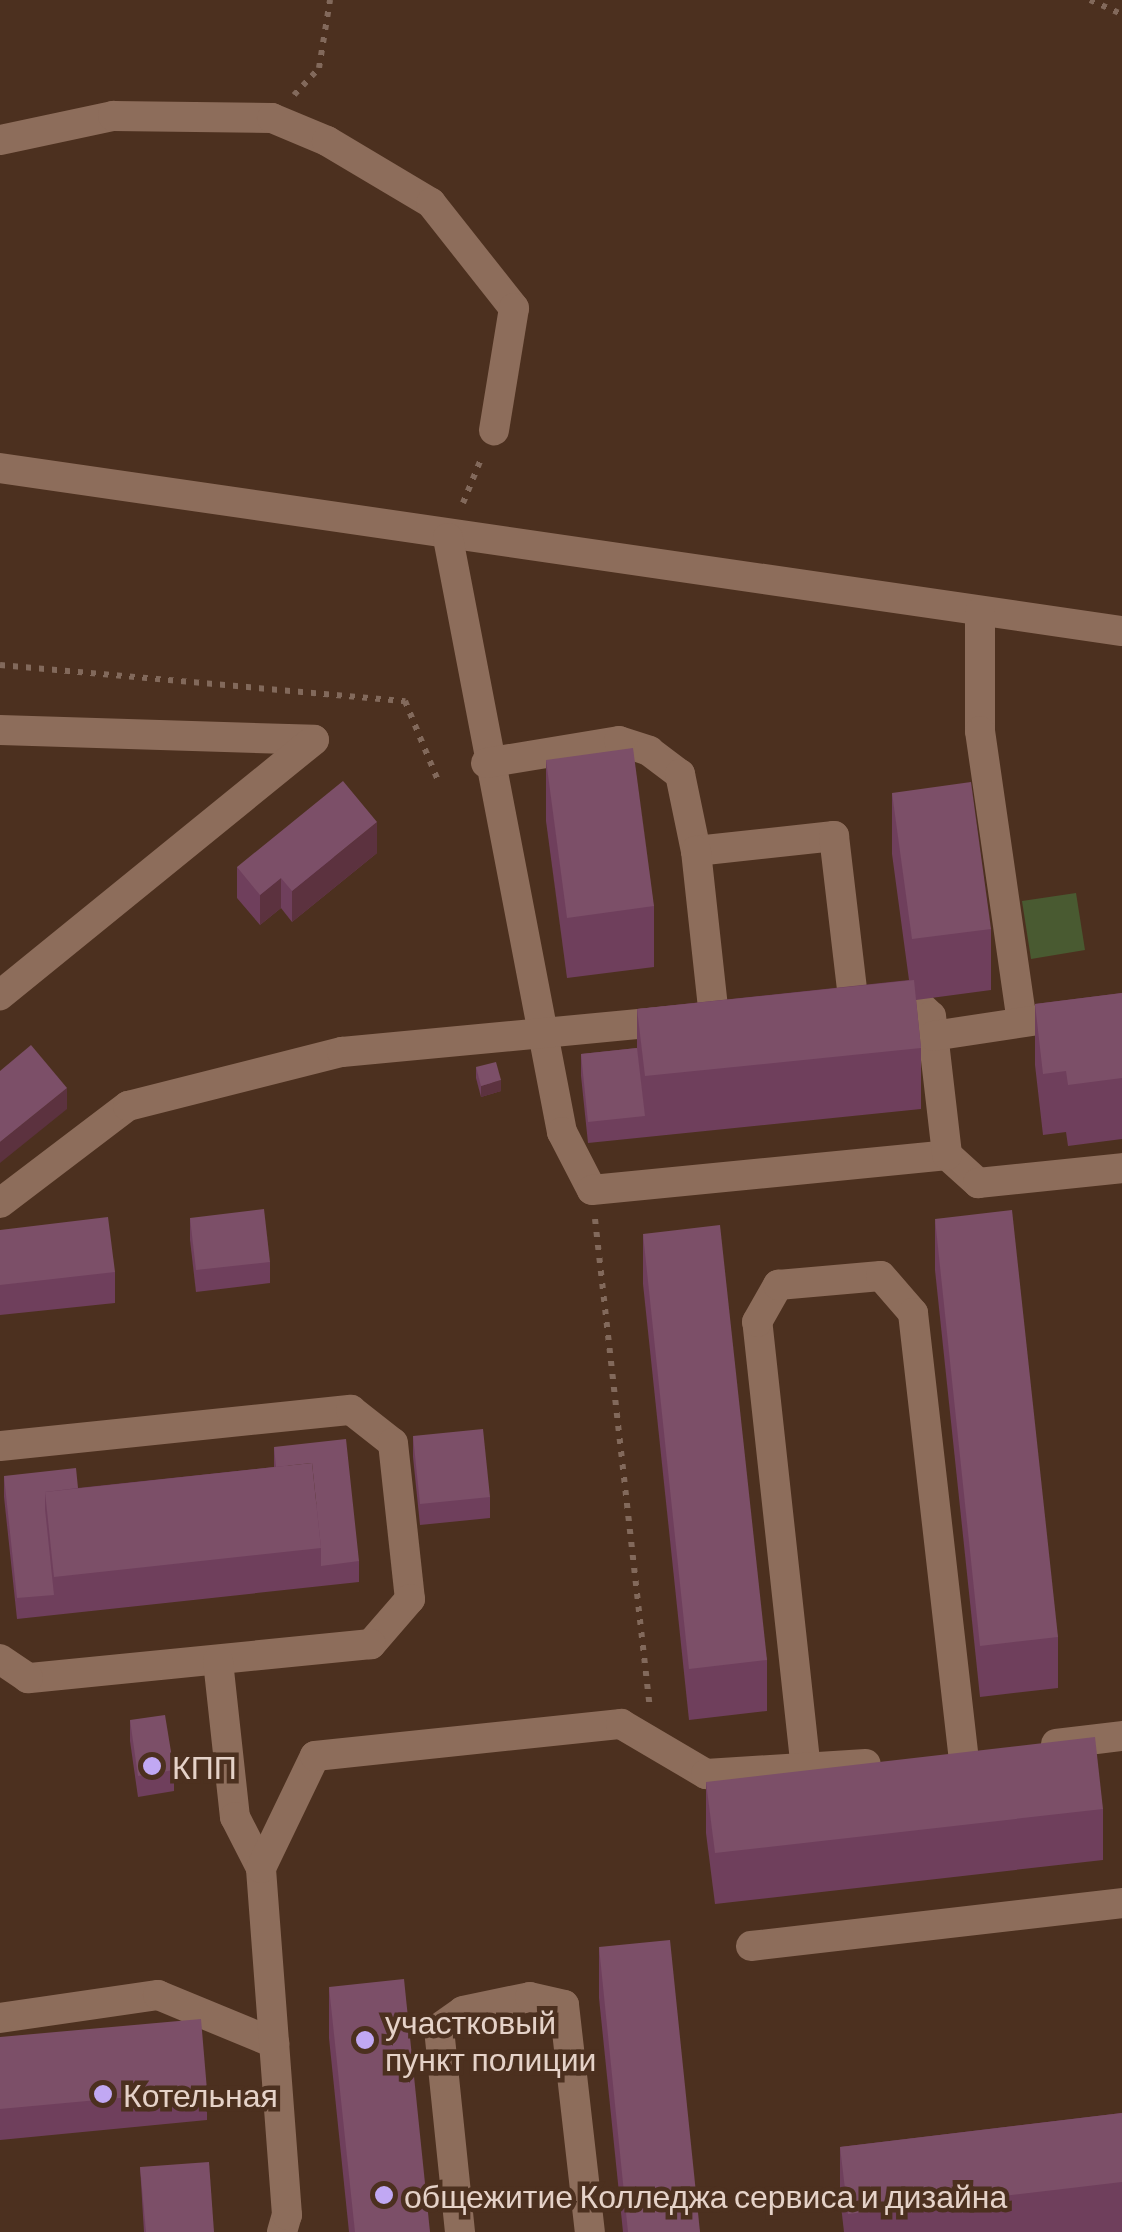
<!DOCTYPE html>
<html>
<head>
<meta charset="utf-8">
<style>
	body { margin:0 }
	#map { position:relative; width:1122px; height:2232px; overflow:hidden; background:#4c301f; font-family:Barlow,sans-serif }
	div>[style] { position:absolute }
	.green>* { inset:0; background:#495a31 }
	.path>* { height:6px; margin-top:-3px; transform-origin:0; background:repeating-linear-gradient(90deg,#82695b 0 5px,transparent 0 13px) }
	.minor>* { height:30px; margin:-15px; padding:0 15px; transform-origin:15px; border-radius:15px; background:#8d6d5b }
	.wall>* { inset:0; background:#6f3f5c }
	.shaded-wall>* { inset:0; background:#5c323f }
	.building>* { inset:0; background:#7c4f68 }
	.dots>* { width:28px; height:28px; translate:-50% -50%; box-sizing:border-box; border:5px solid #4c301f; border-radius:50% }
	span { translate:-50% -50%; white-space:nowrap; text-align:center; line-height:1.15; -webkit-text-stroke:9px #4c301f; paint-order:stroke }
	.poi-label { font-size:32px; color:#e5d2c8 }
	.left { translate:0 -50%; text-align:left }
</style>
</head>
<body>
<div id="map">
	<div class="green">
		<div style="clip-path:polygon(1076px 893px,1085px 950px,1031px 959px,1022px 901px)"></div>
	</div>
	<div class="path">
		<div style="left:1090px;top:0;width:35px;rotate:24deg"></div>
		<div style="left:294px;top:95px;width:37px;rotate:-47deg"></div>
		<div style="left:319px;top:68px;width:69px;rotate:-80.8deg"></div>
		<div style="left:463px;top:503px;width:48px;rotate:-67.8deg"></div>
		<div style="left:0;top:665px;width:407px;rotate:5.1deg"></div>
		<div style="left:405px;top:701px;width:89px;rotate:67.5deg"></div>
		<div style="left:595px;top:1219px;width:487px;rotate:83.6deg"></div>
	</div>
	<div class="minor">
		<div style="left:0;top:140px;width:116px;rotate:-12deg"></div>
		<div style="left:113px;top:116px;width:159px;rotate:0.7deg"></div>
		<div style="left:272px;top:118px;width:60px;rotate:22.7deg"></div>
		<div style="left:327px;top:141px;width:121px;rotate:30.8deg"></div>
		<div style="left:431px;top:203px;width:134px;rotate:51.7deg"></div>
		<div style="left:514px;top:308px;width:124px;rotate:99.3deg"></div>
		<div style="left:0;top:468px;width:1134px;rotate:8.27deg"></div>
		<div style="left:448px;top:538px;width:605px;rotate:79.14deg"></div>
		<div style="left:562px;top:1132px;width:65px;rotate:62.7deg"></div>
		<div style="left:592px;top:1190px;width:357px;rotate:-5.6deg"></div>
		<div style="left:947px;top:1155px;width:42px;rotate:42.1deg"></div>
		<div style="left:978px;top:1183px;width:145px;rotate:-5.9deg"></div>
		<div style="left:980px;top:612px;width:119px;rotate:90deg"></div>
		<div style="left:980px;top:731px;width:294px;rotate:81.8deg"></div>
		<div style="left:0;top:730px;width:314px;rotate:1.8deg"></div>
		<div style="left:314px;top:740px;width:405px;rotate:140.9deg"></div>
		<div style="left:486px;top:763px;width:135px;rotate:-9.4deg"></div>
		<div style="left:619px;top:741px;width:32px;rotate:18deg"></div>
		<div style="left:649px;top:751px;width:39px;rotate:37deg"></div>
		<div style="left:680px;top:774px;width:79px;rotate:78.3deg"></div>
		<div style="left:696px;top:851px;width:139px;rotate:-6.2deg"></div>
		<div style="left:834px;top:836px;width:172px;rotate:83.3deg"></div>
		<div style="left:696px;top:851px;width:166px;rotate:83.8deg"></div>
		<div style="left:878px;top:1004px;width:41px;rotate:1.4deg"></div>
		<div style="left:919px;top:1005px;width:16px;rotate:43deg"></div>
		<div style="left:931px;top:1016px;width:140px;rotate:83.4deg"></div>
		<div style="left:933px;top:1036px;width:107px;rotate:-8.6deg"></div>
		<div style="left:0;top:1203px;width:161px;rotate:-37.2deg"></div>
		<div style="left:128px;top:1106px;width:221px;rotate:-14.2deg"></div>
		<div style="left:342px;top:1052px;width:338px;rotate:-5.4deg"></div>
		<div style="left:0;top:1446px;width:353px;rotate:-5.9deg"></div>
		<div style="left:351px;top:1410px;width:53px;rotate:38.2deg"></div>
		<div style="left:393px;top:1443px;width:157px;rotate:83.8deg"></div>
		<div style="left:410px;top:1599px;width:60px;rotate:130.9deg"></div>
		<div style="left:371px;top:1644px;width:345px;rotate:174.3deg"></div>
		<div style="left:28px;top:1678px;width:34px;rotate:-146deg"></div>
		<div style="left:218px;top:1661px;width:157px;rotate:83.8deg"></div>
		<div style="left:235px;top:1817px;width:57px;rotate:63deg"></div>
		<div style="left:1056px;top:1744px;width:66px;rotate:-6.9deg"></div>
		<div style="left:806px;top:1770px;width:451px;rotate:-96.2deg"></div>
		<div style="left:757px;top:1322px;width:43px;rotate:-60.4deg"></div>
		<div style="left:778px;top:1285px;width:103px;rotate:-5deg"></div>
		<div style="left:881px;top:1276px;width:49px;rotate:49.1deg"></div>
		<div style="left:913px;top:1313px;width:444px;rotate:83.5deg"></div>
		<div style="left:751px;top:1946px;width:373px;rotate:-6.6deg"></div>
		<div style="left:0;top:2018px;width:160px;rotate:-8.3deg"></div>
		<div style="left:158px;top:1995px;width:126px;rotate:22.5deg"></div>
		<div style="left:282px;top:2232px;width:18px;rotate:-74deg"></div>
		<div style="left:287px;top:2215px;width:348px;rotate:-94.3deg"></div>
		<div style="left:261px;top:1868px;width:124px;rotate:-64.3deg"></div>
		<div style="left:315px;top:1756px;width:308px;rotate:-6deg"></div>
		<div style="left:621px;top:1724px;width:99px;rotate:30.5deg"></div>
		<div style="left:706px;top:1774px;width:160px;rotate:-3.6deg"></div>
		<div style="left:460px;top:2232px;width:205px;rotate:-95.9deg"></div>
		<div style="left:439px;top:2028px;width:29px;rotate:-35deg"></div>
		<div style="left:463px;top:2011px;width:68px;rotate:-11.8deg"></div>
		<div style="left:530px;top:1997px;width:35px;rotate:13deg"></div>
		<div style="left:564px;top:2005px;width:228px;rotate:83.5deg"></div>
	</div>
	<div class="wall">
		<div style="clip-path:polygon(546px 760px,654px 906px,654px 967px,567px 978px,546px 821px)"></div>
		<div style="clip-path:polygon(892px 793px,991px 929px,991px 990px,916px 1000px,921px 1048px,921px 1109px,588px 1143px,581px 1076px,581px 1054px,637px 1048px,637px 1009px,909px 980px,892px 854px)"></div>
		<div style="clip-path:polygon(377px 853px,292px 922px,281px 908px,260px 925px,237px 898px,237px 867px)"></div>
		<div style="clip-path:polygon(1122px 993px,1122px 1139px,1068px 1146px,1066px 1132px,1043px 1135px,1035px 1065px,1035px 1004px)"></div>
		<div style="clip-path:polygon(476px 1067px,501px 1091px,481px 1097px,476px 1078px)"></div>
		<div style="clip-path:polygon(190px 1218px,270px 1262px,270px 1283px,196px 1292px,190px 1240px)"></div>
		<div style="clip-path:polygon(935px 1219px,1058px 1637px,1058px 1688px,980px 1697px,935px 1270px)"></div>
		<div style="clip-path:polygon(0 1230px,115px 1272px,115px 1303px,0 1315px)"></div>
		<div style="clip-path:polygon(643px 1234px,767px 1660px,767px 1711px,689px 1720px,643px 1284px)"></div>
		<div style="clip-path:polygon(413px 1436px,490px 1497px,490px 1518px,420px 1525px,413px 1457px)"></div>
		<div style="clip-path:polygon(274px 1447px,359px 1561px,359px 1582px,17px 1619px,4px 1497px,4px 1476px,78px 1488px,274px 1467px)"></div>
		<div style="clip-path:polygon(130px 1720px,174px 1770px,174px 1791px,138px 1797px,130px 1741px)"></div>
		<div style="clip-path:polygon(706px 1782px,1103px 1809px,1103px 1860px,715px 1904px,706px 1833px)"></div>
		<div style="clip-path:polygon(599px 1947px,700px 2232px,623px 2232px,599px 1998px)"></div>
		<div style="clip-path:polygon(329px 1987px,430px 2232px,349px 2232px,329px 2038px)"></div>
		<div style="clip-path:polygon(0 2037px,207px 2090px,207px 2120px,0 2140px)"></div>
		<div style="clip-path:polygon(1122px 2113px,1122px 2232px,844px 2232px,840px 2197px,840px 2147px)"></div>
		<div style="clip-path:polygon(140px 2167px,214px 2232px,144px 2232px)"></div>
	</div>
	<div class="shaded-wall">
		<div style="clip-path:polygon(377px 822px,377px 853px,292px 922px,292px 891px)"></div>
		<div style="clip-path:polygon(281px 878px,281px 908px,260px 925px,260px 895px)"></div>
		<div style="clip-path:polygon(501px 1080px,501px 1091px,481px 1097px,481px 1086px)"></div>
		<div style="clip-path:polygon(67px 1088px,67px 1109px,0 1163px,0 1142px)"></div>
	</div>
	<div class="building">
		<div style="clip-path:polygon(633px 748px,654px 906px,567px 918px,546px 760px)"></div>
		<div style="clip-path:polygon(343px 781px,377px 822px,292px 891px,281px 878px,260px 895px,237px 867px)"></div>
		<div style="clip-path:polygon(971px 782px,991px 929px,912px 939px,892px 793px)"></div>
		<div style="clip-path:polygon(914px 980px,921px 1048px,645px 1076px,637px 1009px)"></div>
		<div style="clip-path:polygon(1122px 993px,1122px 1078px,1068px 1085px,1066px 1071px,1043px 1074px,1035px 1004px)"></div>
		<div style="clip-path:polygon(31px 1045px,67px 1088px,0 1142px,0 1071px)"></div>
		<div style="clip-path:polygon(637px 1048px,645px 1116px,588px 1122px,581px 1054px)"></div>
		<div style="clip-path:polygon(496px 1062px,501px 1080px,481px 1086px,476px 1067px)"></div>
		<div style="clip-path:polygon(264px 1209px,270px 1262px,196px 1270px,190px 1218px)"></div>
		<div style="clip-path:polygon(1012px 1210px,1058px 1637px,980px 1646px,935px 1219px)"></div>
		<div style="clip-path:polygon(108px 1217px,115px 1272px,0 1285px,0 1230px)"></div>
		<div style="clip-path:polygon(720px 1225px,767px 1660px,689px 1669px,643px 1234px)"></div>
		<div style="clip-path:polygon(483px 1429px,490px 1497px,420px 1504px,413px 1436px)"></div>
		<div style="clip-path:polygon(346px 1439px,359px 1561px,321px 1566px,321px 1548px,312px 1463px,276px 1467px,274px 1447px)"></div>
		<div style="clip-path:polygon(312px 1463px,321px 1548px,54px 1577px,45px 1492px)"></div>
		<div style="clip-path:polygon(76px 1468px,78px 1488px,45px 1492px,45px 1509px,54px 1595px,17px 1598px,4px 1476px)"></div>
		<div style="clip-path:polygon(165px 1715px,174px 1770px,138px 1776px,130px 1720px)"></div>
		<div style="clip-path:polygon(1095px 1737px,1103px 1809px,715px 1853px,706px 1782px)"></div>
		<div style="clip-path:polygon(670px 1940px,700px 2232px,628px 2232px,599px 1947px)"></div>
		<div style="clip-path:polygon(404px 1979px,430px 2232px,355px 2232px,329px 1987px)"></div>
		<div style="clip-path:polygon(201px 2019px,207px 2090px,0 2109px,0 2037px)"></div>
		<div style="clip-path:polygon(1122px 2113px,1122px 2182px,848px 2214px,840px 2147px)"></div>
		<div style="clip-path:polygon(209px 2162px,214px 2232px,146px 2232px,140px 2167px)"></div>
	</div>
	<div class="dots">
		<div style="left:152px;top:1766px;background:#c1a8f3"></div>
		<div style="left:365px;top:2040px;background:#c1a8f3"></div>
		<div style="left:103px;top:2094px;background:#c1a8f3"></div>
		<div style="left:384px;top:2195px;background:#c1a8f3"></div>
	</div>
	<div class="poi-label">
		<span class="left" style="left:172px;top:1766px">КПП</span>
		<span class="left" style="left:385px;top:2040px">участковый<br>пункт полиции</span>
		<span class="left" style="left:123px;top:2094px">Котельная</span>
		<span class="left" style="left:404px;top:2195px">общежитие Колледжа сервиса и дизайна</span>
	</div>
</div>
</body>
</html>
